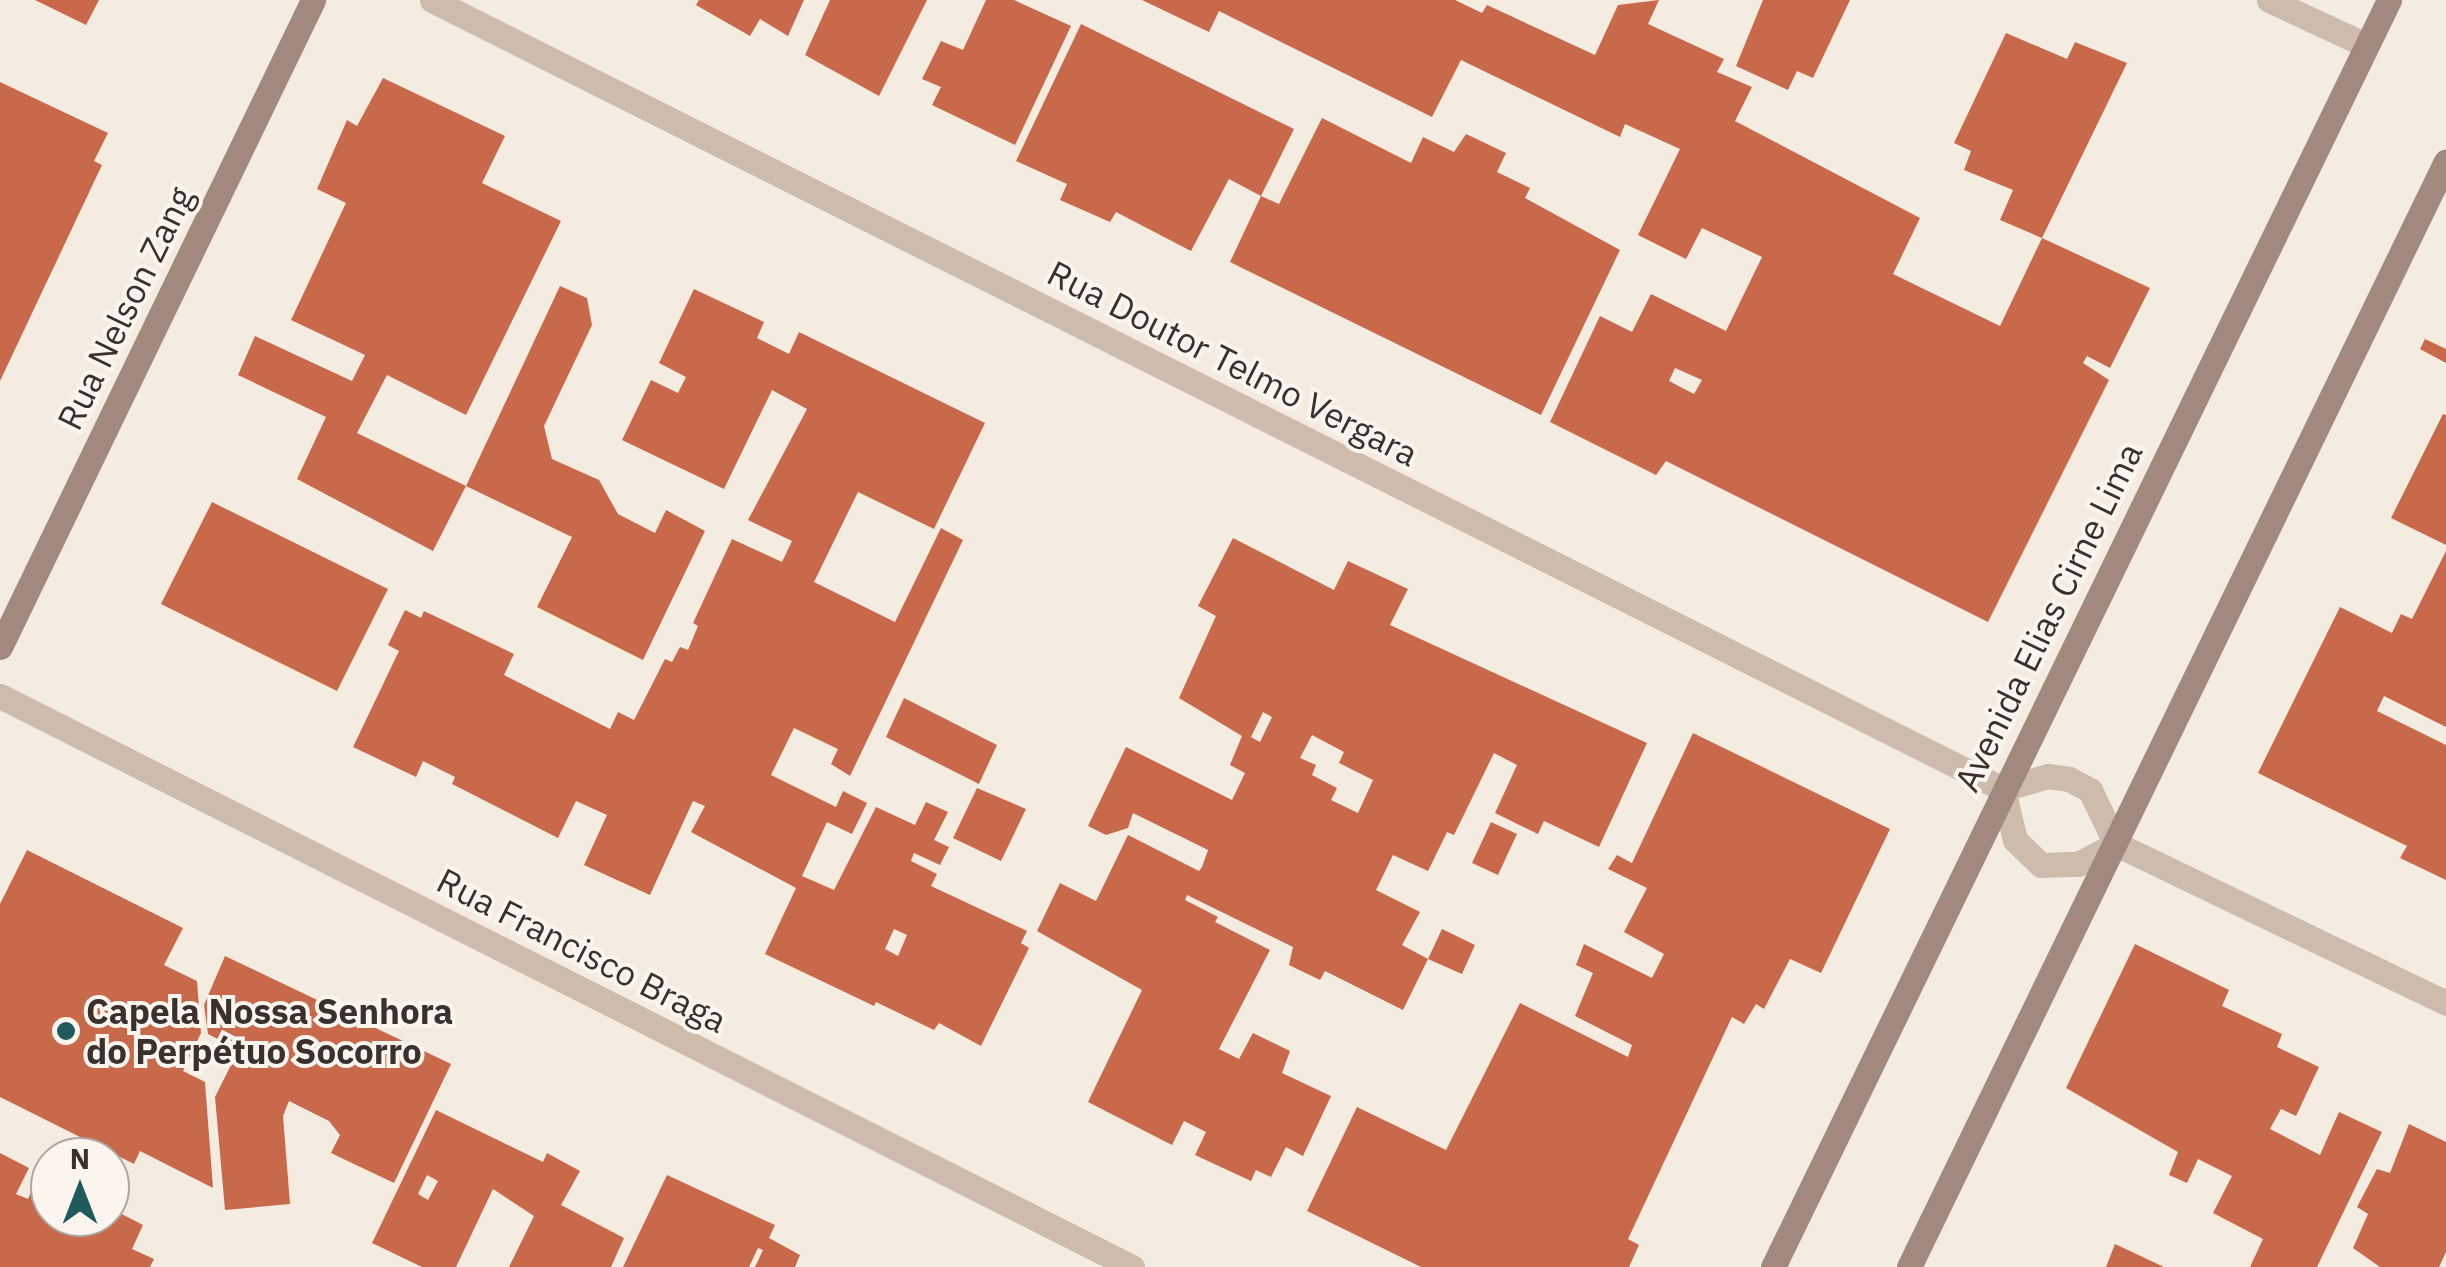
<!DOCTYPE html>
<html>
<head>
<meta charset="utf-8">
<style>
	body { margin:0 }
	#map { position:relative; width:2446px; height:1267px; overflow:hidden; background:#f4ebe1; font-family:"IBM Plex Sans",sans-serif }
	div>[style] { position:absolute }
	.building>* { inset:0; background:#c8694b }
	.street>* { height:25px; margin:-12.5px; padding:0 12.5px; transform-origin:12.5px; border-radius:12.5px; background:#cdbbac }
	.secondary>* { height:25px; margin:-12.5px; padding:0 12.5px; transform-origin:12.5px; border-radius:12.5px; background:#a18a7d }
	.dots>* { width:28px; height:28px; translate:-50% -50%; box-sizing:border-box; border:5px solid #fbf5ee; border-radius:50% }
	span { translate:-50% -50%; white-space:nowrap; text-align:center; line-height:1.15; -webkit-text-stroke:8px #fbf5ee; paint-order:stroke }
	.street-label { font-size:35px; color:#3b302b }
	.poi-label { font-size:35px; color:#3b302b; font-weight:700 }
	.left { translate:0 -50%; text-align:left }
	.north { position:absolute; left:30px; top:1137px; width:100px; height:100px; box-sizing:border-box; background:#fbf5ee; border:2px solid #aea6a0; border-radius:50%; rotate:0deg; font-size:28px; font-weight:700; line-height:40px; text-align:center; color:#3b302b }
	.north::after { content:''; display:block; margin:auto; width:35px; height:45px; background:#1f5a5e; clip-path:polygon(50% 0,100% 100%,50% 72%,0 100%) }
</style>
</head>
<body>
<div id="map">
	<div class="building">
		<div style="clip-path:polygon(35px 0,99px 0,86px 25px)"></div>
		<div style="clip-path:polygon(699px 0,804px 0,788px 36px,760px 19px,750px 36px,696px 5px)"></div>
		<div style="clip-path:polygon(830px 0,927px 0,879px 96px,805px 55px)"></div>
		<div style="clip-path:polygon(986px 0,1014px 0,1071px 26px,1015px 145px,932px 105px,941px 87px,922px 79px,941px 41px,963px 50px)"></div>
		<div style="clip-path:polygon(evenodd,1142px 0,1455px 0,1482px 13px,1487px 5px,1595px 55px,1618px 5px,1659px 0,1648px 24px,1724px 59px,1717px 72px,1752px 87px,1735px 121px,1920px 218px,1893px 274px,2000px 326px,2042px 238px,2150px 288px,2110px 368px,2087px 356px,2083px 363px,2109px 380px,1988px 622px,1666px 461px,1656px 475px,1550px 422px,1600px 316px,1632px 332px,1651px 294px,1726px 331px,1762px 257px,1702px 228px,1686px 259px,1638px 235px,1680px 149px,1625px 124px,1620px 137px,1461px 60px,1432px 117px,1219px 11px,1209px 32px,1142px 0,1675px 368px,1702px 380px,1694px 394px,1669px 381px,1675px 368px)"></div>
		<div style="clip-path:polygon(1763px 0,1850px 0,1813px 78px,1797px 71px,1788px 90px,1736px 66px)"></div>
		<div style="clip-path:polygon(1081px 24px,1294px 129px,1261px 196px,1229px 179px,1191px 251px,1116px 212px,1110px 222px,1060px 200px,1067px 184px,1016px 161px)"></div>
		<div style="clip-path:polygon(2006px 33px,2067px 59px,2075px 42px,2127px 63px,2042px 238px,2000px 220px,2013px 190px,1964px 170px,1971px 151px,1954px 143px)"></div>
		<div style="clip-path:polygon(383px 78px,505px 136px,482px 183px,561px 221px,466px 415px,387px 375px,357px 433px,466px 486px,433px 551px,297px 479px,326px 417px,238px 375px,255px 336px,352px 381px,365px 355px,291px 320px,346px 203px,317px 189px,347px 120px,357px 126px)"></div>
		<div style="clip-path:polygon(0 82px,108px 133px,94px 161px,102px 165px,0 381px)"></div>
		<div style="clip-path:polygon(1322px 118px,1411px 163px,1423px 137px,1454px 152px,1466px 134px,1506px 153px,1497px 172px,1530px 188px,1525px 198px,1620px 250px,1541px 415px,1230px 262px,1261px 196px,1279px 204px)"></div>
		<div style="clip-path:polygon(560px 286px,587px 298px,592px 325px,544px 426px,552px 459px,599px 480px,618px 514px,655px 533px,666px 510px,705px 531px,643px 660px,537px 607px,572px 537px,466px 486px)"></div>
		<div style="clip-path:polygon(evenodd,694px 289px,764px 322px,757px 338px,789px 354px,799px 332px,985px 423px,934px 529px,858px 492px,814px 582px,895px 622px,941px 528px,963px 540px,850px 776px,831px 764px,838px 749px,794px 728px,771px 775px,836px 807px,843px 791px,867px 803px,852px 834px,827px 822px,802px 876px,834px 890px,876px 807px,915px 825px,926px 802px,948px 812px,934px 840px,949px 847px,940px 865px,914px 853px,911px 861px,937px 874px,931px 886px,1027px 931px,1021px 943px,1029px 948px,981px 1046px,939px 1023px,934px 1030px,876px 1002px,874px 1006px,765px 954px,796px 888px,691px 832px,705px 806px,693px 801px,650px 895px,584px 865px,607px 815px,576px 801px,558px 838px,452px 784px,455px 777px,423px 761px,416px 777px,353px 747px,399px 651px,388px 645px,405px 610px,421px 618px,424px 611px,514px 654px,504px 675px,610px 729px,618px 712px,634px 720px,665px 659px,672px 662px,680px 647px,688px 650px,698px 626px,693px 623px,732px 539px,782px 562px,792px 541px,748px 520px,807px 409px,772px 390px,724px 489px,622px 440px,651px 380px,678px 393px,686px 377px,659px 363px,694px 289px,894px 929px,907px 935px,898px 956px,885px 949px,894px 929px)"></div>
		<div style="clip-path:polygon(2425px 339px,2446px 349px,2446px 363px,2420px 349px)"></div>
		<div style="clip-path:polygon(2443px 414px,2446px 415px,2446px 545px,2391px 518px)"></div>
		<div style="clip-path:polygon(212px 502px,388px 589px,337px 691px,161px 604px)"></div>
		<div style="clip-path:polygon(evenodd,1233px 538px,1334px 590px,1348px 561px,1408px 589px,1390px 625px,1647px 743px,1599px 847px,1544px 821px,1538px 834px,1495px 813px,1517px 765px,1494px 753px,1454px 835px,1447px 832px,1428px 871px,1393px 855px,1376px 890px,1420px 912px,1402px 945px,1428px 959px,1403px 1010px,1325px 971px,1320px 980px,1289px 965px,1293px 947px,1187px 895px,1185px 900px,1218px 917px,1215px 922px,1270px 950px,1219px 1049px,1239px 1059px,1253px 1033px,1290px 1051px,1282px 1073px,1331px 1096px,1303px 1156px,1286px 1147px,1271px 1177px,1256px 1170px,1251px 1181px,1195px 1155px,1206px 1132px,1184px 1121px,1172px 1145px,1088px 1102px,1142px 990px,1037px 931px,1060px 883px,1096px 901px,1128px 835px,1199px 871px,1202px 867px,1208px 850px,1133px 813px,1128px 828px,1106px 835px,1088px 826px,1126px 747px,1232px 800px,1245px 773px,1230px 765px,1242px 736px,1179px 698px,1216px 616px,1198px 606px,1233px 538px,1263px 712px,1272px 717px,1260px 742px,1251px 737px,1263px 712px,1233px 538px,1312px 735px,1344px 752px,1339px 763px,1373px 780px,1358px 813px,1331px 800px,1337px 788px,1312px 775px,1316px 765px,1300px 758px,1312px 735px)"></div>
		<div style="clip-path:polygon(2446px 551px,2446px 727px,2384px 696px,2377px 711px,2446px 745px,2446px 880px,2400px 858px,2407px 846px,2258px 773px,2340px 607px,2392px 633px,2401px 614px,2412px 619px)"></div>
		<div style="clip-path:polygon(904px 698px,997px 745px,979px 784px,886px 737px)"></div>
		<div style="clip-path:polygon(1693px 733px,1890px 829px,1821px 973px,1790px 959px,1764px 1009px,1756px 1004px,1744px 1024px,1732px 1017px,1628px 1239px,1639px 1245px,1629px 1267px,1421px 1267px,1307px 1211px,1357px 1107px,1446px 1150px,1520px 1003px,1628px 1057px,1632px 1045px,1575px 1016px,1593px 973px,1576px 965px,1584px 944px,1652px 978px,1664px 954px,1624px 932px,1647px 888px,1608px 869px,1617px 855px,1632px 863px)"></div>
		<div style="clip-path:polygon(977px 788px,1026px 809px,1001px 861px,953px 838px)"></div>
		<div style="clip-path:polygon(1491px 822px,1517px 834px,1498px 875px,1472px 863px)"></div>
		<div style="clip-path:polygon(27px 850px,183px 928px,164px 965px,197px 981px,201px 1033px,183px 1071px,205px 1082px,213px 1188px,140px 1151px,134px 1164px,0 1097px,0 904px)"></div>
		<div style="clip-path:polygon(1442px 929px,1475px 945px,1462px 974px,1428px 959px)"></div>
		<div style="clip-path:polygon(2135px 944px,2229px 990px,2222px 1006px,2282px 1034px,2277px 1047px,2319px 1067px,2296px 1116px,2281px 1109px,2270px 1129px,2320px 1155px,2339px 1112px,2382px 1132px,2317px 1267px,2250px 1267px,2263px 1239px,2213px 1213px,2232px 1176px,2198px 1159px,2187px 1183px,2169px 1175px,2178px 1152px,2066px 1088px)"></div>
		<div style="clip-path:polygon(225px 956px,451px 1064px,394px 1183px,331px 1153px,340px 1135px,329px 1121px,289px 1101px,283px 1116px,290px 1204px,225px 1210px,215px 1097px,232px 1063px,221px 1057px,229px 1045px,208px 1034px,204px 1005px)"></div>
		<div style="clip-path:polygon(evenodd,436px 1110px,543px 1162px,547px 1153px,580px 1171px,561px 1205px,624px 1238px,611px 1267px,509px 1267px,534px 1216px,493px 1189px,456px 1267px,422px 1267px,372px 1243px,436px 1110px,427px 1175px,438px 1181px,428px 1200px,418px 1194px,427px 1175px)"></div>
		<div style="clip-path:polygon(2409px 1124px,2446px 1142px,2446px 1252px,2439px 1267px,2380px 1267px,2353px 1248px,2368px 1214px,2357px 1207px,2377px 1169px,2390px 1173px)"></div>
		<div style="clip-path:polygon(0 1153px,29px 1168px,16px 1194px,28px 1199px,39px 1173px,50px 1178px,50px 1217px,110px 1217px,110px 1208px,143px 1225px,132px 1249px,154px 1259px,150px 1267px,0 1267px)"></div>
		<div style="clip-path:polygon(667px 1175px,775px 1225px,769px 1238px,800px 1255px,795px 1267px,755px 1267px,763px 1250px,758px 1248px,749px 1267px,623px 1267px)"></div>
		<div style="clip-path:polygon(2115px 1244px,2164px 1267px,2106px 1267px)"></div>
	</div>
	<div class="street">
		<div style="left:432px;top:0;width:1758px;rotate:26.67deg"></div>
		<div style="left:2003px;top:789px;width:47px;rotate:-16.1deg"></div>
		<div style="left:2048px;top:776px;width:21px;rotate:8deg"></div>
		<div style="left:2069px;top:779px;width:24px;rotate:28deg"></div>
		<div style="left:2090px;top:790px;width:60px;rotate:64.3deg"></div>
		<div style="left:2116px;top:844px;width:366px;rotate:25.7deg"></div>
		<div style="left:2269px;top:0;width:107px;rotate:24.9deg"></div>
		<div style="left:0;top:696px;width:1268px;rotate:26.77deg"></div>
		<div style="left:2003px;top:789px;width:52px;rotate:76.8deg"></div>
		<div style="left:2015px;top:840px;width:36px;rotate:44deg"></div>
		<div style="left:2041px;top:865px;width:37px;rotate:-2deg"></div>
		<div style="left:2078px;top:864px;width:43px;rotate:-27.8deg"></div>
	</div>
	<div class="secondary">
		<div style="left:0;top:647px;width:719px;rotate:-64.18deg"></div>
		<div style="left:1773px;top:1267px;width:1409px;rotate:-64.07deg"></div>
		<div style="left:1909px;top:1267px;width:1229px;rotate:-64.1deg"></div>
	</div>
	<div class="dots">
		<div style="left:66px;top:1031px;background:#1f5a5e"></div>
	</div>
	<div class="street-label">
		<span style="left:125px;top:308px;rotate:-64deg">Rua Nelson Zang</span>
		<span style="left:1233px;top:363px;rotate:27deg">Rua Doutor Telmo Vergara</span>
		<span style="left:2048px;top:617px;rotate:-64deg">Avenida Elias Cirne Lima</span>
		<span style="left:582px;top:950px;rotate:27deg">Rua Francisco Braga</span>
	</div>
	<div class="poi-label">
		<span class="left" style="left:86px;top:1031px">Capela Nossa Senhora<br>do Perpétuo Socorro</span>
	</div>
	<div class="north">N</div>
</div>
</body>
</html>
